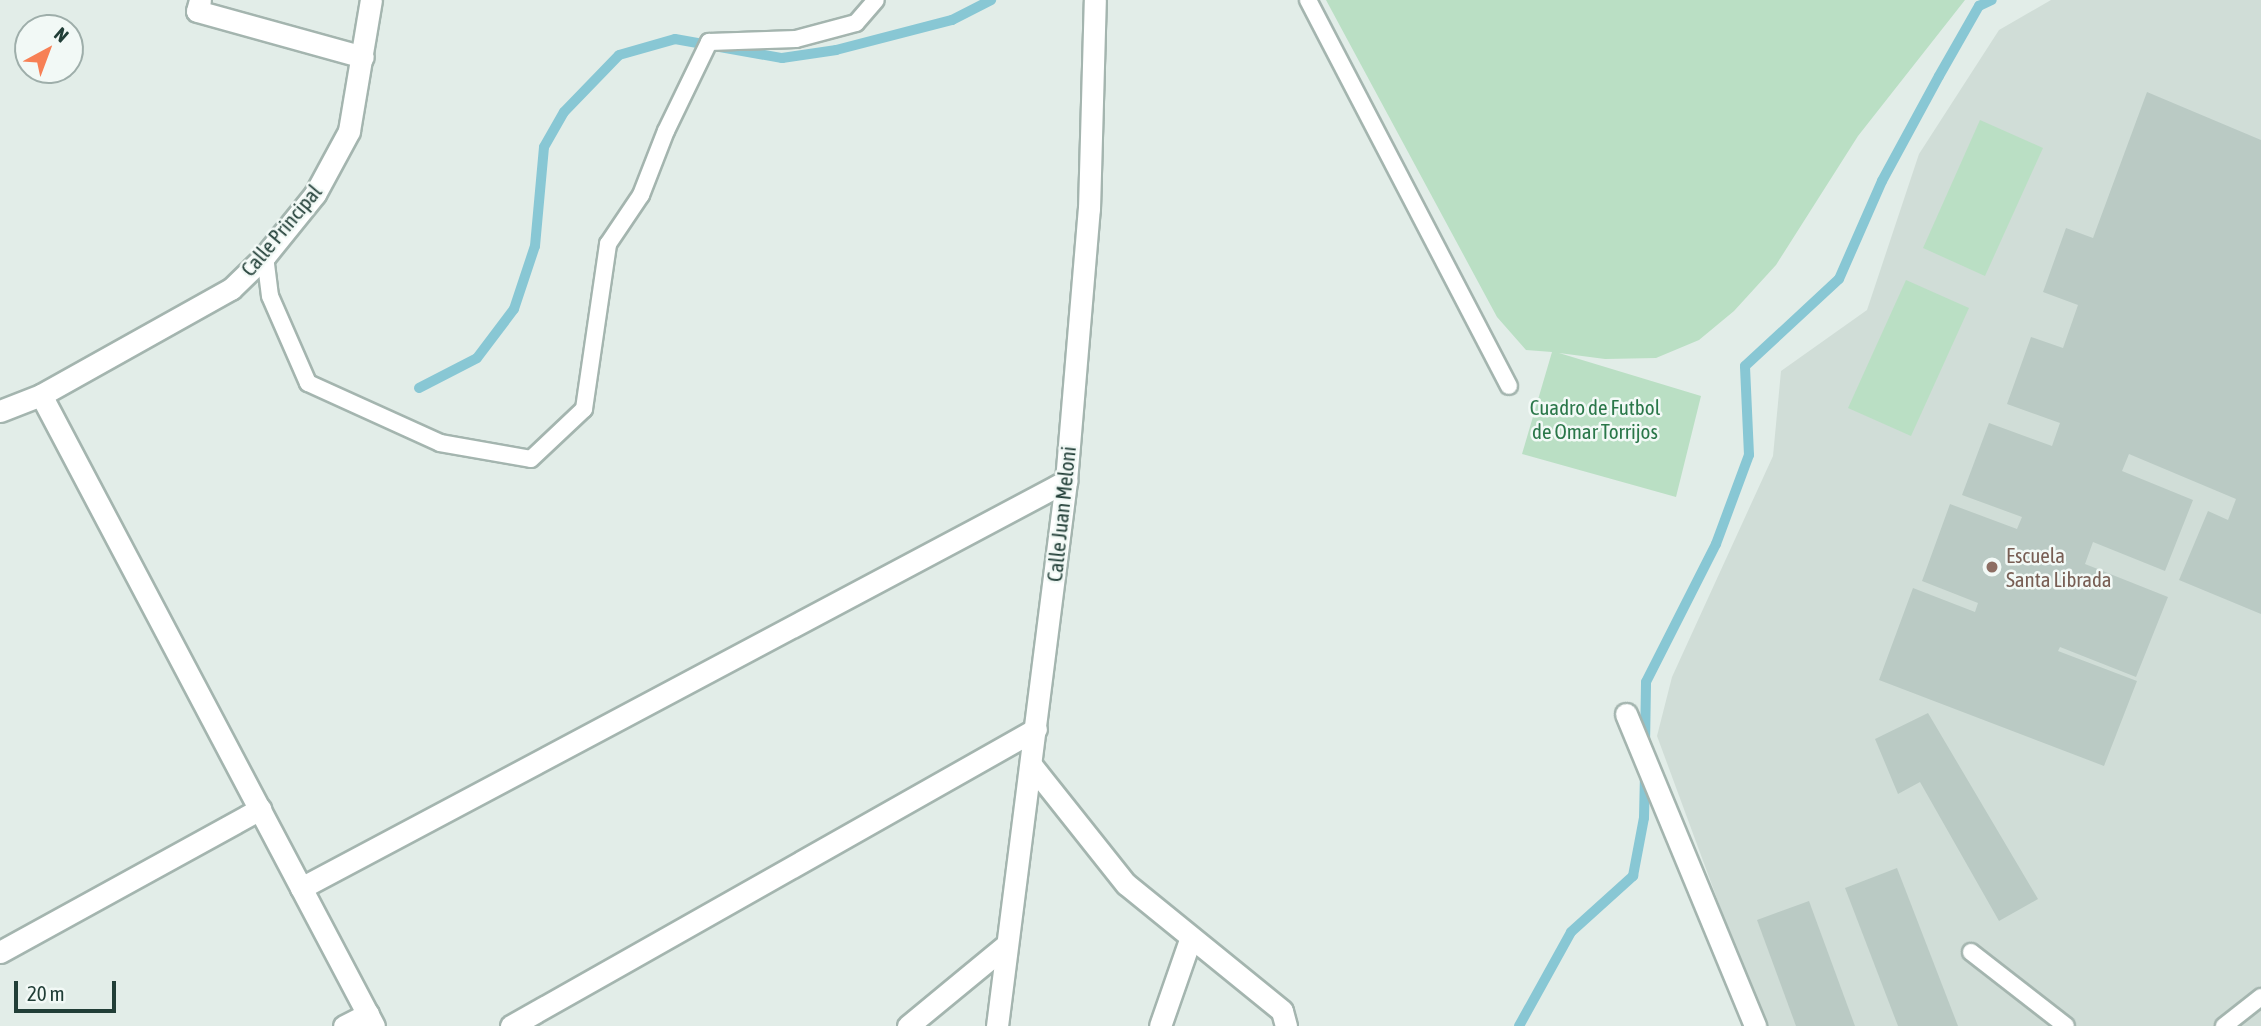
<!DOCTYPE html>
<html>
<head>
<meta charset="utf-8">
<style>
	body { margin:0 }
	#map { position:relative; width:2261px; height:1026px; overflow:hidden; background:#e2ede8; font-family:"Asap Condensed",sans-serif }
	div>[style] { position:absolute }
	.built>* { inset:0; background:#d0ddd7 }
	.green>* { inset:0; background:#badfc4 }
	.stream>* { height:10px; margin:-5px; padding:0 5px; transform-origin:5px; border-radius:5px; background:#88c7d4 }
	.building>* { inset:0; background:#bacac4 }
	.roads { filter:drop-shadow(2px 0 #a4b5af) drop-shadow(-2px 0 #a4b5af) drop-shadow(0 2px #a4b5af) drop-shadow(0 -2px #a4b5af) }
	.service>* { height:16px; margin:-8px; padding:0 8px; transform-origin:8px; border-radius:8px; background:#fff }
	.minor>* { height:21px; margin:-10.5px; padding:0 10.5px; transform-origin:10.5px; border-radius:10.5px; background:#fff }
	.tertiary>* { height:21px; margin:-10.5px; padding:0 10.5px; transform-origin:10.5px; border-radius:10.5px; background:#fff }
	.secondary>* { height:21px; margin:-10.5px; padding:0 10.5px; transform-origin:10.5px; border-radius:10.5px; background:#fff }
	.dots>* { width:19px; height:19px; translate:-50% -50%; box-sizing:border-box; border:4px solid #f2f9f6; border-radius:50% }
	span { translate:-50% -50%; white-space:nowrap; text-align:center; line-height:1.15; -webkit-text-stroke:5px #f2f9f6; paint-order:stroke }
	.street-label { font-size:21px; color:#213e37 }
	.park-label { font-size:21px; color:#2a7749 }
	.education-label { font-size:21px; color:#785e54 }
	.left { translate:0 -50%; text-align:left }
	.north { position:absolute; left:14px; top:14px; width:70px; height:70px; box-sizing:border-box; background:#f2f9f6; border:2px solid #9eaeaa; border-radius:50%; rotate:41deg; font-size:19px; font-weight:700; line-height:28px; text-align:center; color:#213e37 }
	.north::after { content:''; display:block; margin:auto; width:24px; height:32px; background:#f78055; clip-path:polygon(50% 0,100% 100%,50% 72%,0 100%) }
	.scale { position:absolute; left:14px; top:981px; width:102px; height:32px; box-sizing:border-box; border:4px solid #213e37; border-top:0; padding-left:9px; font-size:21px; line-height:24px; white-space:nowrap; color:#213e37; -webkit-text-stroke:5px #f2f9f6; paint-order:stroke }
</style>
</head>
<body>
<div id="map">
	<div class="built">
		<div style="clip-path:polygon(2051px 0,2261px 0,2261px 1026px,1764px 1026px,1657px 736px,1672px 677px,1773px 456px,1781px 371px,1867px 310px,1919px 154px,1999px 30px)"></div>
	</div>
	<div class="green">
		<div style="clip-path:polygon(1326px 0,1965px 0,1858px 136px,1776px 265px,1734px 311px,1699px 340px,1656px 358px,1605px 359px,1559px 353px,1701px 396px,1676px 497px,1522px 454px,1552px 352px,1526px 350px,1497px 317px)"></div>
		<div style="clip-path:polygon(1980px 120px,2043px 148px,1985px 276px,1923px 248px)"></div>
		<div style="clip-path:polygon(1906px 280px,1969px 308px,1911px 436px,1848px 408px)"></div>
	</div>
	<div class="stream">
		<div style="left:419px;top:388px;width:65px;rotate:-27.3deg"></div>
		<div style="left:477px;top:358px;width:61px;rotate:-52.9deg"></div>
		<div style="left:514px;top:309px;width:66px;rotate:-71.6deg"></div>
		<div style="left:535px;top:246px;width:99px;rotate:-84.8deg"></div>
		<div style="left:544px;top:147px;width:40px;rotate:-60.3deg"></div>
		<div style="left:564px;top:112px;width:79px;rotate:-46deg"></div>
		<div style="left:619px;top:55px;width:58px;rotate:-15.9deg"></div>
		<div style="left:675px;top:39px;width:109px;rotate:10.1deg"></div>
		<div style="left:782px;top:58px;width:55px;rotate:-8.4deg"></div>
		<div style="left:836px;top:50px;width:120px;rotate:-14.5deg"></div>
		<div style="left:952px;top:20px;width:44px;rotate:-27.1deg"></div>
		<div style="left:1645px;top:747px;width:65px;rotate:-89.1deg"></div>
		<div style="left:1646px;top:682px;width:155px;rotate:-63.1deg"></div>
		<div style="left:1716px;top:544px;width:95px;rotate:-69.7deg"></div>
		<div style="left:1749px;top:455px;width:89px;rotate:-92.6deg"></div>
		<div style="left:1745px;top:366px;width:128px;rotate:-42.8deg"></div>
		<div style="left:1839px;top:279px;width:107px;rotate:-66.3deg"></div>
		<div style="left:1882px;top:181px;width:119px;rotate:-61.5deg"></div>
		<div style="left:1939px;top:76px;width:81px;rotate:-60.3deg"></div>
		<div style="left:1979px;top:6px;width:14px;rotate:-25deg"></div>
		<div style="left:1519px;top:1026px;width:107px;rotate:-61deg"></div>
		<div style="left:1571px;top:932px;width:84px;rotate:-42.1deg"></div>
		<div style="left:1633px;top:876px;width:59px;rotate:-79.3deg"></div>
		<div style="left:1644px;top:818px;width:45px;rotate:-88.7deg"></div>
	</div>
	<div class="building">
		<div style="clip-path:polygon(2147px 92px,2261px 140px,2261px 614px,2179px 580px,2208px 511px,2228px 520px,2236px 499px,2129px 454px,2122px 471px,2193px 500px,2165px 571px,2093px 542px,2085px 564px,2168px 597px,2136px 677px,2060px 647px,2058px 651px,2137px 681px,2104px 766px,1879px 680px,1913px 588px,1975px 612px,1978px 603px,1922px 581px,1950px 504px,2017px 529px,2022px 517px,1962px 495px,1989px 423px,2052px 446px,2060px 423px,2007px 404px,2031px 337px,2063px 348px,2078px 305px,2043px 292px,2066px 228px,2093px 238px)"></div>
		<div style="clip-path:polygon(1928px 713px,2038px 899px,1999px 921px,1920px 782px,1898px 794px,1875px 739px)"></div>
		<div style="clip-path:polygon(1897px 868px,1958px 1026px,1898px 1026px,1845px 888px)"></div>
		<div style="clip-path:polygon(1809px 901px,1855px 1026px,1796px 1026px,1757px 920px)"></div>
	</div>
	<div class="roads">
		<div class="service">
			<div style="left:1308px;top:0;width:435px;rotate:62.5deg"></div>
			<div style="left:265px;top:256px;width:40px;rotate:82.9deg"></div>
			<div style="left:270px;top:296px;width:95px;rotate:66.4deg"></div>
			<div style="left:308px;top:383px;width:145px;rotate:24.4deg"></div>
			<div style="left:440px;top:443px;width:92px;rotate:10deg"></div>
			<div style="left:531px;top:459px;width:73px;rotate:-43.3deg"></div>
			<div style="left:584px;top:409px;width:167px;rotate:-81.7deg"></div>
			<div style="left:608px;top:244px;width:59px;rotate:-56deg"></div>
			<div style="left:641px;top:195px;width:69px;rotate:-68.7deg"></div>
			<div style="left:666px;top:131px;width:99px;rotate:-64.2deg"></div>
			<div style="left:709px;top:42px;width:87px;rotate:-2deg"></div>
			<div style="left:796px;top:39px;width:62px;rotate:-14.9deg"></div>
			<div style="left:856px;top:23px;width:30px;rotate:-49deg"></div>
			<div style="left:1971px;top:952px;width:120px;rotate:37.9deg"></div>
			<div style="left:2224px;top:1026px;width:47px;rotate:-38.1deg"></div>
		</div>
		<div class="minor">
			<div style="left:200px;top:0;width:11px;rotate:105deg"></div>
			<div style="left:197px;top:11px;width:172px;rotate:15.5deg"></div>
			<div style="left:41px;top:395px;width:713px;rotate:62.18deg"></div>
			<div style="left:1626px;top:714px;width:338px;rotate:67.5deg"></div>
			<div style="left:1032px;top:766px;width:151px;rotate:51.5deg"></div>
			<div style="left:1126px;top:884px;width:201px;rotate:39.1deg"></div>
			<div style="left:1282px;top:1011px;width:16px;rotate:75deg"></div>
			<div style="left:301px;top:888px;width:867px;rotate:-28.01deg"></div>
			<div style="left:0;top:952px;width:297px;rotate:-28.8deg"></div>
			<div style="left:344px;top:1026px;width:27px;rotate:-27deg"></div>
			<div style="left:511px;top:1026px;width:603px;rotate:-29.5deg"></div>
			<div style="left:908px;top:1026px;width:126px;rotate:-39.5deg"></div>
			<div style="left:1160px;top:1026px;width:91px;rotate:-70.8deg"></div>
		</div>
		<div class="tertiary">
			<div style="left:0;top:411px;width:44px;rotate:-21.3deg"></div>
			<div style="left:41px;top:395px;width:218px;rotate:-29.2deg"></div>
			<div style="left:231px;top:289px;width:47px;rotate:-44.1deg"></div>
			<div style="left:265px;top:256px;width:80px;rotate:-51.1deg"></div>
			<div style="left:315px;top:194px;width:72px;rotate:-61.6deg"></div>
			<div style="left:349px;top:131px;width:133px;rotate:-80.5deg"></div>
		</div>
		<div class="secondary">
			<div style="left:997px;top:1026px;width:549px;rotate:-82.78deg"></div>
			<div style="left:1066px;top:481px;width:273px;rotate:-85.2deg"></div>
			<div style="left:1089px;top:209px;width:209px;rotate:-88.4deg"></div>
		</div>
	</div>
	<div class="dots">
		<div style="left:1992px;top:567px;background:#8d6e63"></div>
	</div>
	<div class="street-label">
		<span style="left:281px;top:230px;rotate:-50deg">Calle Principal</span>
		<span style="left:1061px;top:514px;rotate:-84deg">Calle Juan Meloni</span>
	</div>
	<div class="park-label">
		<span style="left:1595px;top:419px">Cuadro de Futbol<br>de Omar Torrijos</span>
	</div>
	<div class="education-label">
		<span class="left" style="left:2006px;top:567px">Escuela<br>Santa Librada</span>
	</div>
	<div class="north">N</div>
	<div class="scale">20 m</div>
</div>
</body>
</html>
